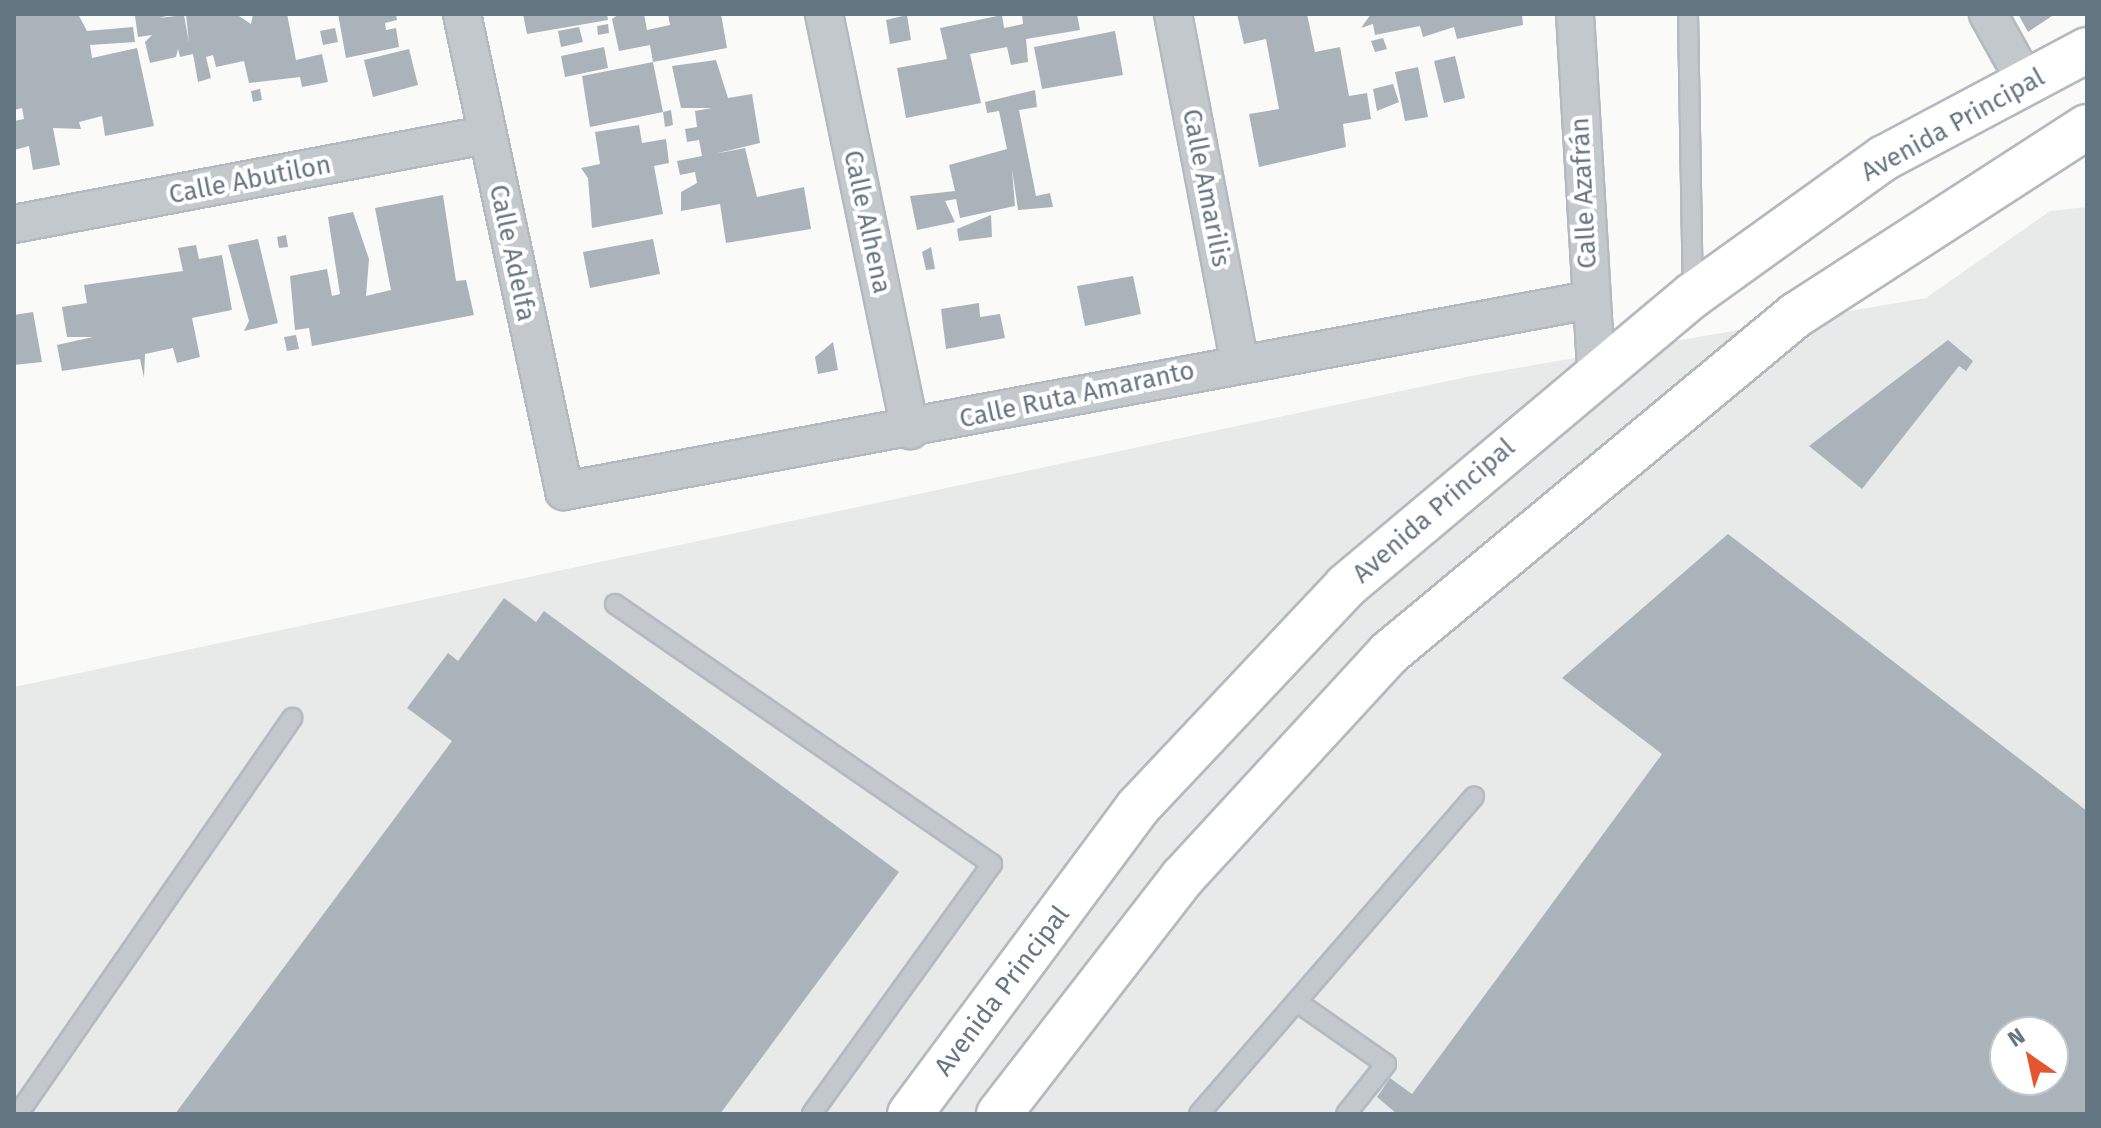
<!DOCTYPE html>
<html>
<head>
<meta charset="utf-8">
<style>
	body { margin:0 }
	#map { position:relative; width:2101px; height:1128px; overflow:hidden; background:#fafaf8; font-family:"Fira Sans",sans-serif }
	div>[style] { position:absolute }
	.built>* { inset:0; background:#e8e9e9 }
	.building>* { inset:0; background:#aab3b9 }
	.roads { filter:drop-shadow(2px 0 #b3babf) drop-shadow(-2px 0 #b3babf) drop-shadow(0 2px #b3babf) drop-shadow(0 -2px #b3babf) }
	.lane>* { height:18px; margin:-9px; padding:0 9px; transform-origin:9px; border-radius:9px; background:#c3c8cc }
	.street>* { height:36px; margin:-18px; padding:0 18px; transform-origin:18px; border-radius:18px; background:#c3c8cc }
	.secondary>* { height:44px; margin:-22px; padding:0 22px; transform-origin:22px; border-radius:22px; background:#fff }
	span { translate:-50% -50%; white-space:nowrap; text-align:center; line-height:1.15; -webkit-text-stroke:8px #fff; paint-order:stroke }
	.street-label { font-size:26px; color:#657683 }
	.frame { position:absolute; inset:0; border:16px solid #657683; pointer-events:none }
	.north { position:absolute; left:1989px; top:1016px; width:80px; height:80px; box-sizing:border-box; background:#fff; border:2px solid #c1c8cd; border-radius:50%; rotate:326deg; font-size:22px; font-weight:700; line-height:32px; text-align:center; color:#657683 }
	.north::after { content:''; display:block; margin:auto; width:28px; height:36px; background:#e4572e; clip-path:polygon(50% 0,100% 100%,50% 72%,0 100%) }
</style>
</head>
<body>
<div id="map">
	<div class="built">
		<div style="clip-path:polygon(evenodd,2087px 207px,2087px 1114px,14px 1114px,14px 687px,1476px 375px,1926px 298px,2050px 211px,2087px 207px,2005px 1032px,2053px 1032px,2053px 1080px,2005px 1080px,2005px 1032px)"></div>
	</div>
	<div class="building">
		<div style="clip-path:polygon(14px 14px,78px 14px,87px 31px,133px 27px,135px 42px,90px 45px,92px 58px,137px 48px,154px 126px,105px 136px,102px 116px,79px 122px,81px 129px,53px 128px,60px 165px,33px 170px,29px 146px,14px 150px,14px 121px,24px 119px,22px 108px,14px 110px)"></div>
		<div style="clip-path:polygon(174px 14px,159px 18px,184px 15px,189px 43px,186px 14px,236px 14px,251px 24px,253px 14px,287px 14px,296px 60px,322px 54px,328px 82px,302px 87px,300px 77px,249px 83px,244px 61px,216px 67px,213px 55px,206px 57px,211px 78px,198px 82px,193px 54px,180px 57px,178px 49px,176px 57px,150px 63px,145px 42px,152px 35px,138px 37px,135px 16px)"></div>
		<div style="clip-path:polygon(338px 14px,396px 14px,397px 20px,385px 23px,386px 30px,396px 28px,399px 47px,346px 58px)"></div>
		<div style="clip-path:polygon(523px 14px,607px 14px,608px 20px,527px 34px)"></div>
		<div style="clip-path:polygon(619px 14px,644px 14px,647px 30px,670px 25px,668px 14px,721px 14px,727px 48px,653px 62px,650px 45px,619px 51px,612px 19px)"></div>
		<div style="clip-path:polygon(1022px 14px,1077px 14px,1080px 30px,1026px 39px,1028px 62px,1011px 65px,1007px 47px,970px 54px,981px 103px,906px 118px,897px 68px,947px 59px,940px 28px,1002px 15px,1004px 28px,1014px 26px,1023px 24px)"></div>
		<div style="clip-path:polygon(1237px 14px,1307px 14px,1315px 52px,1340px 47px,1349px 96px,1367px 93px,1371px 119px,1343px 124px,1346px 147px,1259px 167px,1249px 114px,1279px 109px,1266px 39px,1244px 44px)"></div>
		<div style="clip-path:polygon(1371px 14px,1522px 14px,1523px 25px,1457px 39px,1454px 27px,1423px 37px,1420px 26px,1375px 35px,1373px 24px,1361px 28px)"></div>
		<div style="clip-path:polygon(2018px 14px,2055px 14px,2028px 32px)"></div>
		<div style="clip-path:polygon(907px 15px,911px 40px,890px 44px,886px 20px)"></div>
		<div style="clip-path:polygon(608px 24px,609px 33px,598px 35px,597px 26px)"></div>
		<div style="clip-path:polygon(579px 27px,583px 42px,561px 47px,558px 31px)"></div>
		<div style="clip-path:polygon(335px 28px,338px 42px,323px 45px,320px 31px)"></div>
		<div style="clip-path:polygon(1115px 31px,1123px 75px,1042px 89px,1034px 47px)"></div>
		<div style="clip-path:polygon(1383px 38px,1387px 49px,1375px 52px,1371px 41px)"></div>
		<div style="clip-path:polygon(604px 47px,608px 68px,565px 77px,561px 56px)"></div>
		<div style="clip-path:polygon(409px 49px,418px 85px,373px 97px,364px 60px)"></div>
		<div style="clip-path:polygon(1455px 56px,1465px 98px,1444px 103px,1434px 61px)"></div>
		<div style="clip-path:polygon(716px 60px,728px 98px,752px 94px,760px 143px,714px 154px,745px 148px,757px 197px,804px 187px,811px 229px,726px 243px,720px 204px,681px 211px,681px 192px,697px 183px,695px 172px,680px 175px,677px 161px,702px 156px,699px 140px,687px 142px,685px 129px,697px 127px,695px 111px,712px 108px,681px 108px,672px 66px)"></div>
		<div style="clip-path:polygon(653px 62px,663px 112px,671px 110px,673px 125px,665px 127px,663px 112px,590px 127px,582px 76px)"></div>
		<div style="clip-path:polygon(1418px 67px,1428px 117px,1405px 121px,1395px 72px)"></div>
		<div style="clip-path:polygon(1393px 84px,1399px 102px,1377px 111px,1373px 89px)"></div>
		<div style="clip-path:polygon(260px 89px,262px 100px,253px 102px,251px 91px)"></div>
		<div style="clip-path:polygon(1035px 90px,1037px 107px,1019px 110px,1036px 196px,1050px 193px,1053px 207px,1018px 210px,1012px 169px,1015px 206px,960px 218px,956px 199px,945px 201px,955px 222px,917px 230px,910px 196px,955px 191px,949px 165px,1007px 149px,999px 111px,987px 113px,985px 102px)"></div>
		<div style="clip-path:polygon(639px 125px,642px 143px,666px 139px,669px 163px,654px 166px,663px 214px,592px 228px,588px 178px,581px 168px,600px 164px,595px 132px)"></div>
		<div style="clip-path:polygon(443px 195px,456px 281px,466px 280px,474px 315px,312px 346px,309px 328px,295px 330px,290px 276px,327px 269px,332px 296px,340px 294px,328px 217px,353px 212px,369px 259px,366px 296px,391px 290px,375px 208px)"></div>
		<div style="clip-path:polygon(991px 215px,992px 237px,959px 241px,957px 229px)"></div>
		<div style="clip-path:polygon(286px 235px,288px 247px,279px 248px,277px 237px)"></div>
		<div style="clip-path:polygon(258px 239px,278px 323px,244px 331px,249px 321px,228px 245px)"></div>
		<div style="clip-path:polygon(653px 239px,660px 274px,590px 288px,583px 252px)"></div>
		<div style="clip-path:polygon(196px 245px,199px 259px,222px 255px,232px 310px,192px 318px,200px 357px,177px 363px,173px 348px,145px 354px,144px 378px,140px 359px,62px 371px,57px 345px,93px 337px,67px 337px,62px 307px,87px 303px,84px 285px,183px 271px,178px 248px)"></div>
		<div style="clip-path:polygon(931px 247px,935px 269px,926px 270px,922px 252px)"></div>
		<div style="clip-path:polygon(1133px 276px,1141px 314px,1085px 326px,1077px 286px)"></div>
		<div style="clip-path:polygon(979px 303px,980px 317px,1000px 314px,1005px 338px,946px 349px,941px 309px)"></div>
		<div style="clip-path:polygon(33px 312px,42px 362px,14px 365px,14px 315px)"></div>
		<div style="clip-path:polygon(296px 335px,299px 349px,287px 351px,284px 337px)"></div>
		<div style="clip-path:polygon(1948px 340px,1973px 361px,1966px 371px,1959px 366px,1862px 489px,1809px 446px)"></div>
		<div style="clip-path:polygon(833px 342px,838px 370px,818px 374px,815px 357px)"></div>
		<div style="clip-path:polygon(evenodd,1728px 534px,2087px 811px,2087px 1114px,1397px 1114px,1377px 1097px,1390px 1078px,1412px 1094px,1662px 754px,1562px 678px,1728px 534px,2005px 1032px,2053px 1032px,2053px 1080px,2005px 1080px,2005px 1032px)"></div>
		<div style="clip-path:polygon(504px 598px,536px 622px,544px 611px,899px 872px,720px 1114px,175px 1114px,452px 741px,407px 708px,448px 653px,458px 661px)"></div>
	</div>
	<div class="roads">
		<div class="lane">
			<div style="left:1688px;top:14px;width:278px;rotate:89deg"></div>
			<div style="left:615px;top:604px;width:458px;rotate:34.6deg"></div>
			<div style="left:992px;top:864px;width:308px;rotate:125.8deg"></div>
			<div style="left:1297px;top:1002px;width:108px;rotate:34.9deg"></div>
			<div style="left:1386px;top:1064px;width:64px;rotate:128.7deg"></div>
			<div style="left:18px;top:1114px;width:482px;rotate:-55.3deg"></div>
			<div style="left:1199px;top:1114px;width:420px;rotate:-49.1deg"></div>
		</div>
		<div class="street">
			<div style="left:462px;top:14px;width:488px;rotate:77.9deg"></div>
			<div style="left:564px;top:491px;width:1044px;rotate:-10.55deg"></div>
			<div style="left:824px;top:14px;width:425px;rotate:78.3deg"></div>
			<div style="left:1173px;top:14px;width:353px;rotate:79.2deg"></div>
			<div style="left:1575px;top:14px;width:358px;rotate:86.6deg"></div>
			<div style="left:1988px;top:14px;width:80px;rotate:60.9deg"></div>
			<div style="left:14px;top:224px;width:480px;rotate:-10.7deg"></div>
		</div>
		<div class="secondary">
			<div style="left:910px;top:1114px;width:382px;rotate:-53.4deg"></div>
			<div style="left:1138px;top:807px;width:303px;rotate:-46.7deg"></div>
			<div style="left:1346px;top:586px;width:453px;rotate:-40deg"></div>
			<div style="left:1693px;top:295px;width:235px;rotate:-35.7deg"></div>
			<div style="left:1884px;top:158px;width:230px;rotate:-28deg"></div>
			<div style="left:999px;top:1114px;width:300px;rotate:-52.2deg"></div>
			<div style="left:1183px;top:877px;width:304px;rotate:-47.4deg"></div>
			<div style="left:1389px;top:653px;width:529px;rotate:-39.71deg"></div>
			<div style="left:1796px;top:315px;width:346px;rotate:-32.9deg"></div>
		</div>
	</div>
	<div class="street-label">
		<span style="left:1953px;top:125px;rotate:-29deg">Avenida Principal</span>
		<span style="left:250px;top:180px;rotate:-11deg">Calle Abutilon</span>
		<span style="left:1206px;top:188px;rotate:79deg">Calle Amarilis</span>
		<span style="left:1584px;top:193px;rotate:-93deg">Calle Azafrán</span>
		<span style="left:867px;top:222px;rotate:78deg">Calle Alhena</span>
		<span style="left:512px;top:253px;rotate:78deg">Calle Adelfa</span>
		<span style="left:1077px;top:395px;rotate:-12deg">Calle Ruta Amaranto</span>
		<span style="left:1434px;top:511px;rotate:-41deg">Avenida Principal</span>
		<span style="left:1002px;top:991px;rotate:-53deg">Avenida Principal</span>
	</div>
	<div class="frame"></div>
	<div class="north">N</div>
</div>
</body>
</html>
